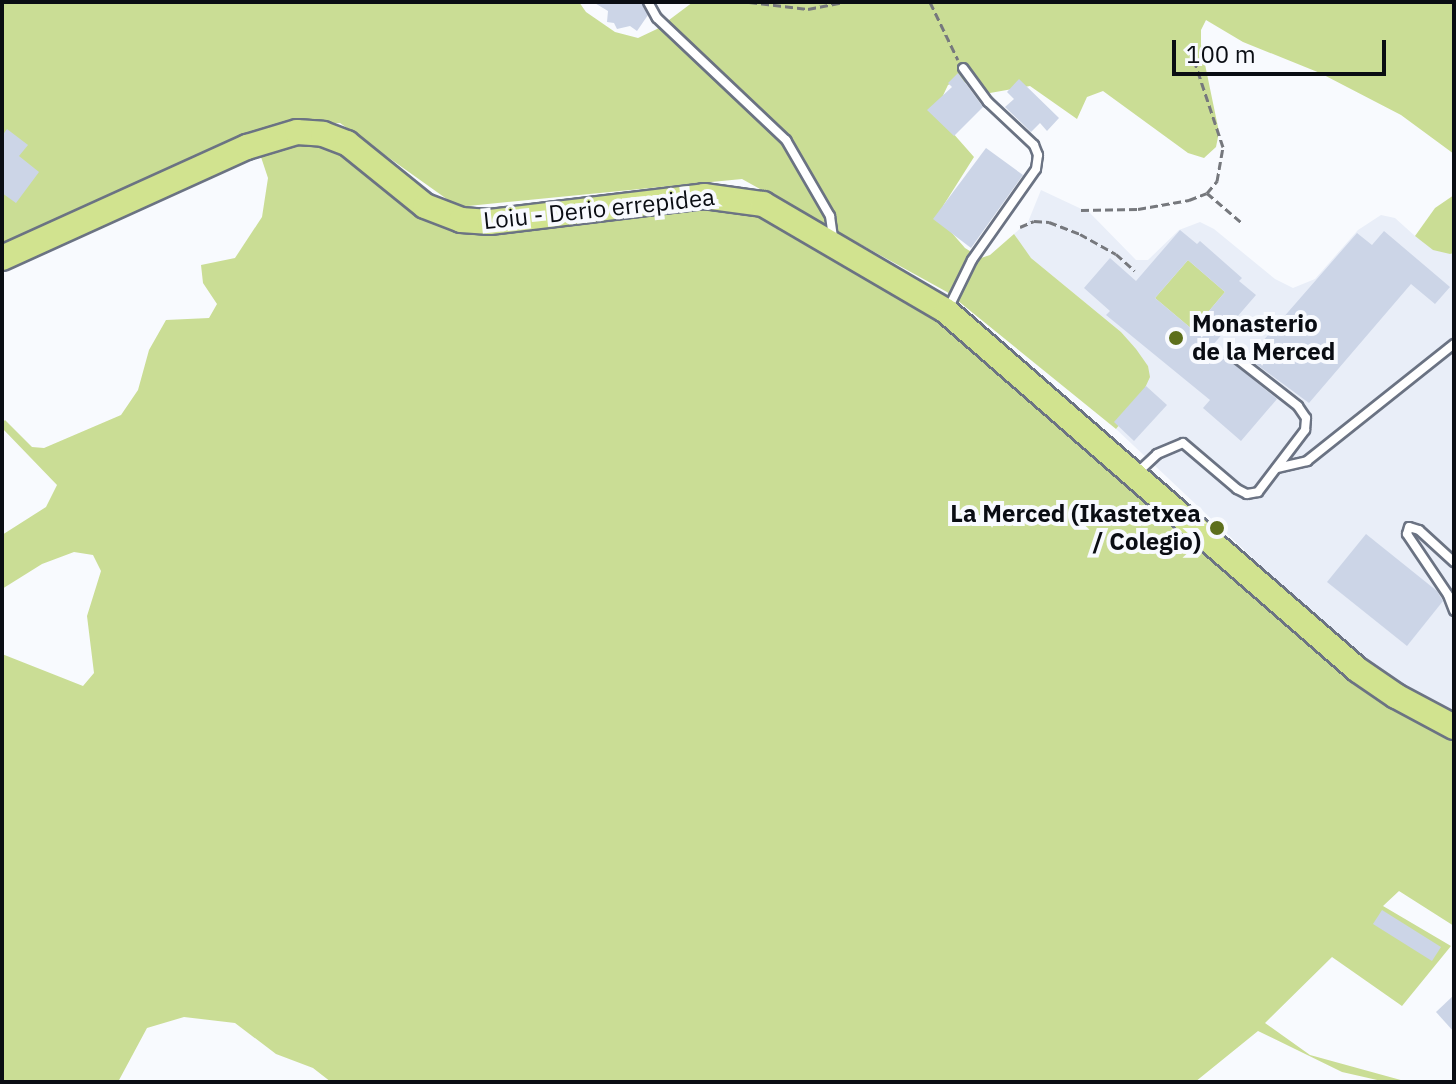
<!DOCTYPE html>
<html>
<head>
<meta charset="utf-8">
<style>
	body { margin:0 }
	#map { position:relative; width:1456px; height:1084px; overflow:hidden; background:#f8fafe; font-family:"IBM Plex Sans",sans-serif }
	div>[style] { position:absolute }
	.built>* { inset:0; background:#e9eef8 }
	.green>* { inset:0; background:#cadd95 }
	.building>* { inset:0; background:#ccd5e7 }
	.path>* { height:3px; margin-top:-1.5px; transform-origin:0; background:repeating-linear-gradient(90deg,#76787d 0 8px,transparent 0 12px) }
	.roads { filter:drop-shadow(2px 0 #6b7383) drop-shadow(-2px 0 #6b7383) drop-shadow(0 2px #6b7383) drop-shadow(0 -2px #6b7383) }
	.service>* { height:8px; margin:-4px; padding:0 4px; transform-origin:4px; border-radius:4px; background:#fff }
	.primary>* { height:24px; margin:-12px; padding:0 12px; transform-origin:12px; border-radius:12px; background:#d1e38f }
	.dots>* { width:22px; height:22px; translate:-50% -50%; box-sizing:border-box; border:4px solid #f8fafe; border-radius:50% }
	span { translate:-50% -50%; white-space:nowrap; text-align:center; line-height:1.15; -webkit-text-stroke:8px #f8fafe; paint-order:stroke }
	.street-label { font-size:24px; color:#0a0d13 }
	.poi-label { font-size:24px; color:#0a0d13; font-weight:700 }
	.left { translate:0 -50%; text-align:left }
	.right { translate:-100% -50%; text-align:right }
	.frame { position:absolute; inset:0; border:4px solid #0a0d13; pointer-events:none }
	.scale { position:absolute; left:1172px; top:40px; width:214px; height:36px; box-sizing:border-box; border:4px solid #0a0d13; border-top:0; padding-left:10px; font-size:24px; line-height:28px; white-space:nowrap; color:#0a0d13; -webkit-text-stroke:6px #f8fafe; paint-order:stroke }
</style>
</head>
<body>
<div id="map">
	<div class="built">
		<div style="clip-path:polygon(1041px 190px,1090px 213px,1136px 260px,1148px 260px,1179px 230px,1200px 222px,1214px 229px,1275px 279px,1293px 288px,1315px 279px,1358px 230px,1381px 215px,1395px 218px,1415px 236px,1450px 254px,1454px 253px,1454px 715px,1381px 679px,1116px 429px,1139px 401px,1148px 366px,1121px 332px,1031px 258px,1017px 241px,1014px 234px,1028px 222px)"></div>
	</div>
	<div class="green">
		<div style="clip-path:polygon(2px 2px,579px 2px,586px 12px,615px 32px,638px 38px,657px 29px,693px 2px,1454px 2px,1454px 154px,1401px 115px,1320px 73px,1243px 42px,1206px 20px,1201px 30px,1201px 45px,1219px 132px,1216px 147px,1204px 158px,1188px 153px,1103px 91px,1087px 97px,1077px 119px,1030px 86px,990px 93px,959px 80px,948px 85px,939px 104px,944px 123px,974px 157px,943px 206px,945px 225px,965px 248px,981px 258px,990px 255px,1014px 234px,1031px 258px,1121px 332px,1136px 349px,1148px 366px,1150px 377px,1139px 401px,1116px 429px,947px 292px,742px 179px,458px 207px,340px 123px,271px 128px,2px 244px)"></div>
		<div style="clip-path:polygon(295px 141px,339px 148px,436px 221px,694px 204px,757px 210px,906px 294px,1454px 734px,1454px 926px,1399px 891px,1383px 906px,1451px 946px,1402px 1006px,1332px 957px,1265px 1023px,1310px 1055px,1408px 1082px,1386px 1082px,1342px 1072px,1258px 1031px,1195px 1082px,331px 1082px,313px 1068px,276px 1054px,235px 1023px,184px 1017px,147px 1028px,118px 1082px,2px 1082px,2px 654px,83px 686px,94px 673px,87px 616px,101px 571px,93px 555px,74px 552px,42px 564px,2px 589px,2px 535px,46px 507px,57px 485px,2px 428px,2px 423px,5px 420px,32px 447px,44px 448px,121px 415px,138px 390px,149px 350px,166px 320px,209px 318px,217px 304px,203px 283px,201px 265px,235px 258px,262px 217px,268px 178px,260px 154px)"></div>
		<div style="clip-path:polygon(1454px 195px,1454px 253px,1450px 254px,1433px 250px,1415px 236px,1435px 208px)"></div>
		<div style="clip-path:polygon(1188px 260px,1225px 292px,1193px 330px,1155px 298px)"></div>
	</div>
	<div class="building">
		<div style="clip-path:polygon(593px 2px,641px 2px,648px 15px,637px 31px,630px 26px,617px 29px,614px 23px,607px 22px,608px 11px)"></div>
		<div style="clip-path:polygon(958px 73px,983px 107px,954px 136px,927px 110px,952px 87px,948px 83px)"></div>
		<div style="clip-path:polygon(1019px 79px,1059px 118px,1047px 131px,1040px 123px,1031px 132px,1005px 107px,1014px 99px,1007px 92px)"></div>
		<div style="clip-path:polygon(7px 129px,28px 145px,19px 156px,39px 172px,16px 203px,2px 193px,2px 136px)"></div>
		<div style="clip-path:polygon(986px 148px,1023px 175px,971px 248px,933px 219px)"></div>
		<div style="clip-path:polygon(evenodd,1180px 230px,1197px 244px,1200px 241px,1242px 278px,1239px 281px,1256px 295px,1212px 346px,1277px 399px,1241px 441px,1203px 408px,1210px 400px,1106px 315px,1110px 311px,1084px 288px,1110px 258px,1136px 281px,1180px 230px,1188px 260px,1225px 292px,1193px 330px,1155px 298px,1188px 260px)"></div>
		<div style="clip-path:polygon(1384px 231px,1450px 287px,1435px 304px,1411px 284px,1309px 403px,1248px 358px,1357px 233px,1372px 245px)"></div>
		<div style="clip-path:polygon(1146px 386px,1167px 405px,1134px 441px,1114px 422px)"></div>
		<div style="clip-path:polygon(1366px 534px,1437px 591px,1443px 601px,1407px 646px,1327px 582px)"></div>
		<div style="clip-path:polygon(1382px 910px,1441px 947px,1432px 961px,1373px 924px)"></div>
		<div style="clip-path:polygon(1454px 995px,1454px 1032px,1436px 1012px)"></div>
	</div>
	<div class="path">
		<div style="left:749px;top:2px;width:59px;rotate:6.8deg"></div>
		<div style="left:808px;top:9px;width:38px;rotate:-11deg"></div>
		<div style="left:930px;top:2px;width:64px;rotate:64.2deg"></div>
		<div style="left:1207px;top:193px;width:46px;rotate:40.6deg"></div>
		<div style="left:1081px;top:210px;width:57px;rotate:-1deg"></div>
		<div style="left:1138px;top:209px;width:52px;rotate:-10deg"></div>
		<div style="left:1189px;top:200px;width:19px;rotate:-21deg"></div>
		<div style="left:1207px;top:193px;width:16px;rotate:-50deg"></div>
		<div style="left:1217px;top:181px;width:35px;rotate:-80deg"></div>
		<div style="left:1223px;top:147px;width:98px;rotate:-108.4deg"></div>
		<div style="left:1020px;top:227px;width:15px;rotate:-23deg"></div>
		<div style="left:1034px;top:221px;width:15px;rotate:4deg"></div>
		<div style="left:1049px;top:222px;width:33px;rotate:21deg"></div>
		<div style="left:1080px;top:234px;width:41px;rotate:29.1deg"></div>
		<div style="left:1116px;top:254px;width:25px;rotate:42deg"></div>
	</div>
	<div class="roads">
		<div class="service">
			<div style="left:648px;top:2px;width:18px;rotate:61deg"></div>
			<div style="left:657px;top:18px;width:178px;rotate:43.4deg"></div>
			<div style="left:786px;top:140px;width:88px;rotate:59.9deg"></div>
			<div style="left:830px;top:216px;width:27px;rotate:82deg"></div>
			<div style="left:949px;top:307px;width:52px;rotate:-63.9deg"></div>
			<div style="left:972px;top:260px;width:111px;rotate:-54.9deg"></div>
			<div style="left:1036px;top:169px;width:14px;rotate:-82deg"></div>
			<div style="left:1038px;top:155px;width:11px;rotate:-112deg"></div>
			<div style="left:1034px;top:145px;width:63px;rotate:-136.9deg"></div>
			<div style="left:988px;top:102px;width:42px;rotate:-126.3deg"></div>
			<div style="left:1277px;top:468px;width:31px;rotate:-13deg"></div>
			<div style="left:1307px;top:461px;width:188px;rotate:-38.5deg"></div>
			<div style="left:1138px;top:472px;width:26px;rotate:-43deg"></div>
			<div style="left:1157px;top:454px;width:28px;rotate:-23deg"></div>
			<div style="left:1183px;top:443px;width:71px;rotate:40.4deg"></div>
			<div style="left:1237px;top:489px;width:11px;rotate:27deg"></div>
			<div style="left:1247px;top:494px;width:11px;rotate:-10deg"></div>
			<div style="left:1258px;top:492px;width:78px;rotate:-52.8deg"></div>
			<div style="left:1305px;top:430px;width:12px;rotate:-85deg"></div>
			<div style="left:1306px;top:418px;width:14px;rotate:-124deg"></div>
			<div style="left:1298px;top:406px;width:81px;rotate:-142deg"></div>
			<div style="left:1454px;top:562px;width:47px;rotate:-137.6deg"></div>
			<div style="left:1419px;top:530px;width:10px;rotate:-163deg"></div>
			<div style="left:1409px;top:527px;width:7px;rotate:106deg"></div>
			<div style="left:1407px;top:534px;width:73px;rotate:56.1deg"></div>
			<div style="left:1448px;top:595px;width:17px;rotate:69deg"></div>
		</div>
		<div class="primary">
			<div style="left:2px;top:258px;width:269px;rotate:-24.4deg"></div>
			<div style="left:247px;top:147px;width:52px;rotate:-16.7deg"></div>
			<div style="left:297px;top:132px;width:26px;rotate:4deg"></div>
			<div style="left:323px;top:134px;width:26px;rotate:21deg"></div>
			<div style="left:347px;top:143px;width:100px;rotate:38.9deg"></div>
			<div style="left:425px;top:206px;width:39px;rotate:21deg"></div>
			<div style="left:461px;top:220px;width:29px;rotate:4deg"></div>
			<div style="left:490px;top:222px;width:216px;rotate:-6.9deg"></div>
			<div style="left:704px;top:196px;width:60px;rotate:7.7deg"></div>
			<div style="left:763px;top:204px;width:212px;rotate:30.3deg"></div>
			<div style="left:946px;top:311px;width:546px;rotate:41.07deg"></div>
			<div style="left:1358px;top:670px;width:46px;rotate:34.4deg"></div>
			<div style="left:1396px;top:696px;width:66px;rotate:28.1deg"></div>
		</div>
	</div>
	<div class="dots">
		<div style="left:1176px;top:338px;background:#5d6f1c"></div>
		<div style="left:1217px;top:528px;background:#5d6f1c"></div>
	</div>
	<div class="street-label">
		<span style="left:599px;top:209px;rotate:-6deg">Loiu - Derio errepidea</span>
	</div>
	<div class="poi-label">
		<span class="left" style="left:1192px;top:338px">Monasterio<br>de la Merced</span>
		<span class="right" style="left:1201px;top:528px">La Merced (Ikastetxea<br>/ Colegio)</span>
	</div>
	<div class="frame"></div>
	<div class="scale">100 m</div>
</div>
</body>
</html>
